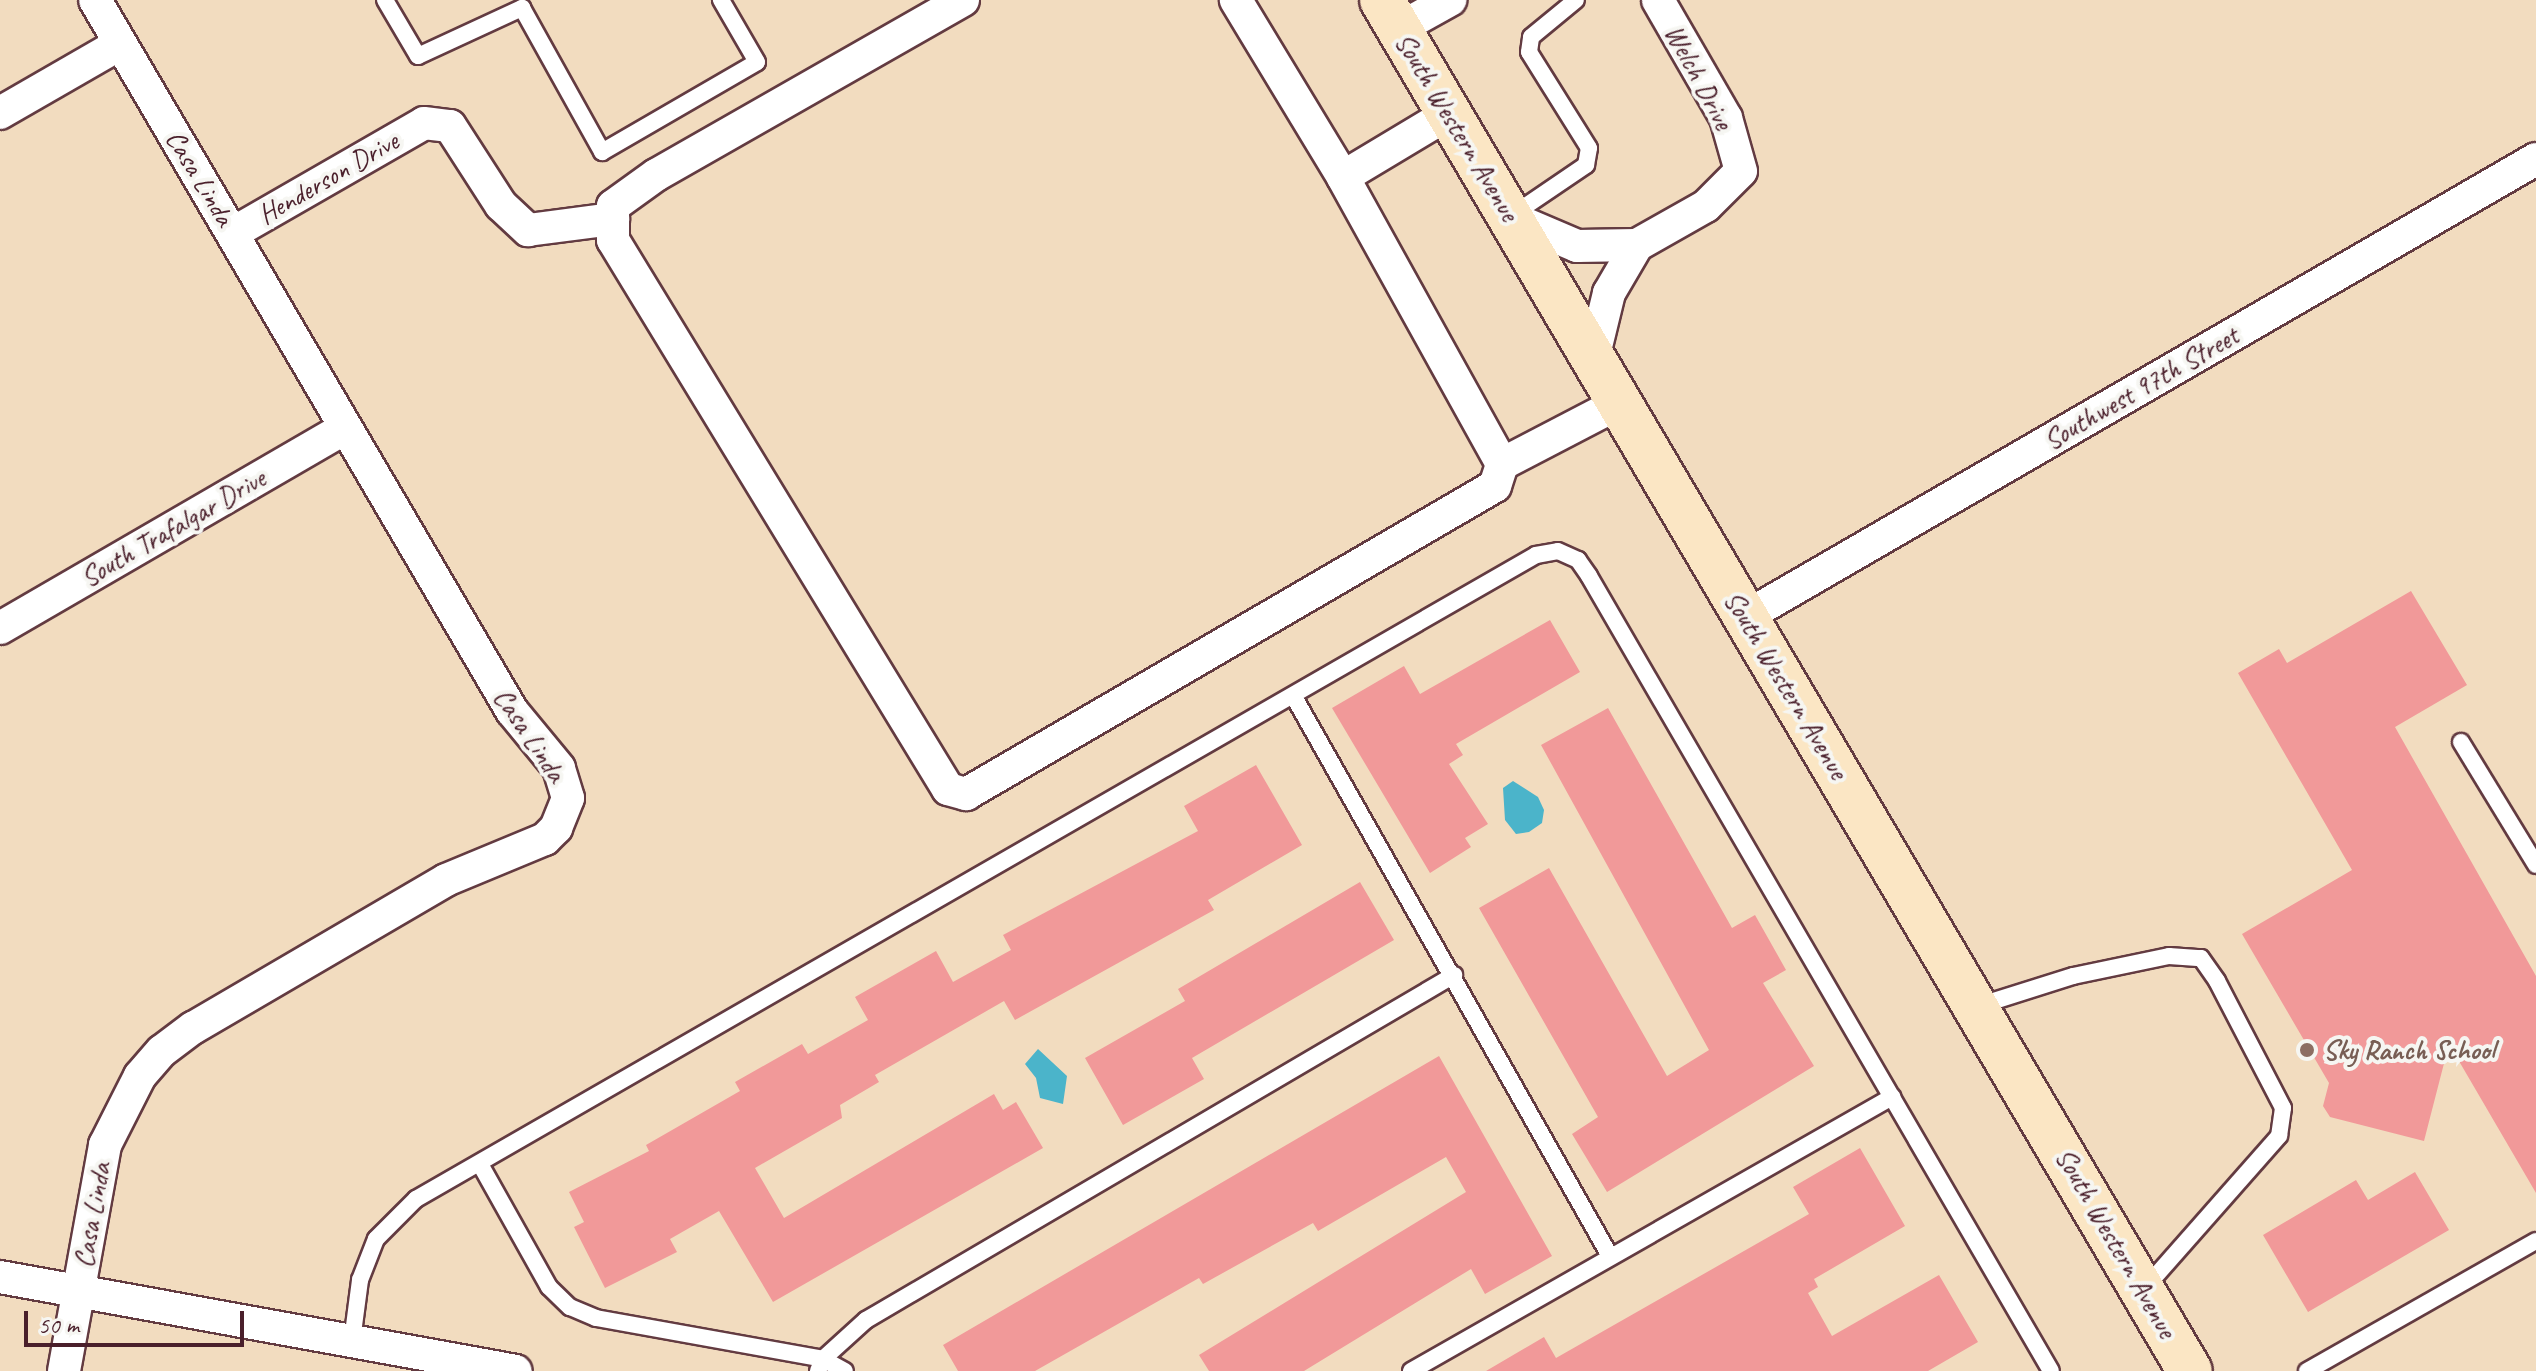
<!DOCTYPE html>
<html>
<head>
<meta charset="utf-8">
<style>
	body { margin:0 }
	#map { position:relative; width:2536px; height:1371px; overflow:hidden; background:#f2dcbf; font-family:Caveat,sans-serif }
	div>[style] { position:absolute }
	.water>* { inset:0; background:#4bb4ca }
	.building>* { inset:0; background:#f19999 }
	.roads { filter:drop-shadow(2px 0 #633b41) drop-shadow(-2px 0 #633b41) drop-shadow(0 2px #633b41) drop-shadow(0 -2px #633b41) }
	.service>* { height:16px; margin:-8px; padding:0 8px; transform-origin:8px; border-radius:8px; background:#fff }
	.minor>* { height:32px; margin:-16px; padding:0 16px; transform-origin:16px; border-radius:16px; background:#fff }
	.secondary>* { height:44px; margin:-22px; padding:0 22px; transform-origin:22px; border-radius:22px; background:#fbe6c4 }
	.dots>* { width:22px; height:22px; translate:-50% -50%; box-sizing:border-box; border:4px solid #f6f6f2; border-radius:50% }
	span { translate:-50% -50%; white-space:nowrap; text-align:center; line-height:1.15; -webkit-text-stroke:8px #f6f6f2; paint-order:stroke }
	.street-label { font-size:28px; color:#4a1f2b }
	.education-label { font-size:28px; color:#785e54; font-weight:700 }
	.left { translate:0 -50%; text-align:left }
	.scale { position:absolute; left:24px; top:1311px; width:220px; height:36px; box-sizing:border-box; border:4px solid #4a1f2b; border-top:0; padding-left:10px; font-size:24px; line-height:28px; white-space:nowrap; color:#4a1f2b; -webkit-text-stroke:6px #f6f6f2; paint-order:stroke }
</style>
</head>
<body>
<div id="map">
	<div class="water">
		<div style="clip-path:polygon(1513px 781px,1538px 797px,1544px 810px,1542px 823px,1529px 832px,1516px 834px,1505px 820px,1503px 788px)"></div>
		<div style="clip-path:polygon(1038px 1049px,1067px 1076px,1063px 1104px,1040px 1098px,1036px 1078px,1025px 1064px)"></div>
	</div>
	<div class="building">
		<div style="clip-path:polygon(2411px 591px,2467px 685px,2395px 727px,2536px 976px,2536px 1193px,2449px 1044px,2424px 1141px,2330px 1117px,2323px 1106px,2329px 1083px,2242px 934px,2352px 870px,2238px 673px,2279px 649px,2287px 663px)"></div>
		<div style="clip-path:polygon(1550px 620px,1580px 672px,1456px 744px,1463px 755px,1449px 764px,1488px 824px,1465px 838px,1471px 847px,1430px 873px,1332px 708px,1404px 666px,1420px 694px)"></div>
		<div style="clip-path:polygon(1608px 708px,1732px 928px,1755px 915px,1786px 970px,1763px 983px,1814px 1066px,1607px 1192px,1572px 1134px,1598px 1117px,1479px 908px,1549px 868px,1667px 1076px,1709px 1050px,1541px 745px)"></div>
		<div style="clip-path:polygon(1256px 765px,1302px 845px,1208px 900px,1214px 910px,1015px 1020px,1004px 1001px,875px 1075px,879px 1082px,840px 1105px,842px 1118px,755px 1168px,784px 1218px,994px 1094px,1003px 1110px,1016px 1102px,1043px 1148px,773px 1302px,719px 1211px,670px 1239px,677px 1252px,605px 1288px,574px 1227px,584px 1222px,569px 1192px,649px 1151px,646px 1145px,740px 1091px,735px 1082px,802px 1044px,808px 1054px,868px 1020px,855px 997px,936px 951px,953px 982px,1011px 950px,1003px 935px,1198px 831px,1184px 806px)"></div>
		<div style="clip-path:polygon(1360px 882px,1394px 940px,1192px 1058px,1204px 1079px,1123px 1125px,1085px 1058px,1185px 1001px,1178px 989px)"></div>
		<div style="clip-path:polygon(1439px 1056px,1552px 1256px,1485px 1294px,1471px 1269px,1304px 1371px,1209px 1371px,1199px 1355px,1466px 1192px,1446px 1157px,1318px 1231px,1313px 1223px,1203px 1284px,1199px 1278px,1035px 1371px,958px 1371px,943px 1345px)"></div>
		<div style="clip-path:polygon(1860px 1148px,1905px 1226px,1814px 1279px,1818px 1287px,1808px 1293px,1832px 1336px,1939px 1275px,1978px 1342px,1928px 1371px,1486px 1371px,1544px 1337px,1556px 1358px,1809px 1214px,1793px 1187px)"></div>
		<div style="clip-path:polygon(2415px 1172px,2449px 1230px,2308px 1312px,2263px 1235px,2356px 1180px,2368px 1200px)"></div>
	</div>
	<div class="roads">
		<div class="service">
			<div style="left:385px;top:0;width:65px;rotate:59.5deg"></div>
			<div style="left:418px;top:56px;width:115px;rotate:-24.8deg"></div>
			<div style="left:522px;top:8px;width:165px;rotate:60.9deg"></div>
			<div style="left:602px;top:152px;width:179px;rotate:-30.1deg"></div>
			<div style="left:757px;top:62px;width:72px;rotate:-120.1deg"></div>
			<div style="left:1511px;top:216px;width:91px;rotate:-34.2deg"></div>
			<div style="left:1586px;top:165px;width:17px;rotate:-80deg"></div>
			<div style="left:1589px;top:148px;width:113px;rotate:-122deg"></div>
			<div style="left:1529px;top:52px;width:15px;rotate:-82deg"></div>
			<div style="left:1531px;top:37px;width:58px;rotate:-39.4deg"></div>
			<div style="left:1294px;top:697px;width:642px;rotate:60.52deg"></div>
			<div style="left:2461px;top:742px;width:144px;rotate:58.6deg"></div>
			<div style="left:1978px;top:1006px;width:100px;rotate:-17.5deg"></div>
			<div style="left:2073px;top:976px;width:98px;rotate:-11.8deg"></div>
			<div style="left:2169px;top:956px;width:32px;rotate:4deg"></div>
			<div style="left:2201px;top:958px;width:28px;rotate:55deg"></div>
			<div style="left:2217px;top:981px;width:143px;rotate:62.5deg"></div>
			<div style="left:2283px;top:1108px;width:28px;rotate:98deg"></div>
			<div style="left:2279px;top:1136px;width:204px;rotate:131.4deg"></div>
			<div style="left:480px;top:1164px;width:141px;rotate:60.7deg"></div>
			<div style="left:549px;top:1287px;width:29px;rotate:44deg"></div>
			<div style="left:570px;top:1307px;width:28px;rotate:23deg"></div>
			<div style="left:596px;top:1318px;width:231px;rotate:10.2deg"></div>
			<div style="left:823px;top:1359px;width:25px;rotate:29deg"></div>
			<div style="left:352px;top:1341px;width:62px;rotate:-82.5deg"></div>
			<div style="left:360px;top:1280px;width:44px;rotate:-68.7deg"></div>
			<div style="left:376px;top:1239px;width:57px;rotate:-45deg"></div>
			<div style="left:416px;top:1199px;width:1292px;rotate:-29.9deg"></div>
			<div style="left:1536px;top:555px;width:22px;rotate:-10deg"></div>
			<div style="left:1558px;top:551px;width:22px;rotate:24deg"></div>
			<div style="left:1578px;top:560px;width:19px;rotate:55deg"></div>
			<div style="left:1589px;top:576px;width:919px;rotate:59.84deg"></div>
			<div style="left:818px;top:1371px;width:13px;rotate:-67deg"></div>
			<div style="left:823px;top:1359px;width:58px;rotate:-42.2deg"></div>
			<div style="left:866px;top:1320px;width:682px;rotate:-30.4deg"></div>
			<div style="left:1411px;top:1371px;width:554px;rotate:-29.67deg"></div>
			<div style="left:2307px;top:1371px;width:263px;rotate:-29.6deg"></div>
		</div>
		<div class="minor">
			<div style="left:963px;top:0;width:353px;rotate:150.3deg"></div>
			<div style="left:656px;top:175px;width:53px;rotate:144.2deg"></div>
			<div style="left:613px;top:206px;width:34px;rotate:90deg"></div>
			<div style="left:613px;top:240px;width:643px;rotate:58.61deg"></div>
			<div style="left:948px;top:789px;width:19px;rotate:16deg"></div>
			<div style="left:966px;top:794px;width:612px;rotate:-30.21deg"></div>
			<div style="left:1495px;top:486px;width:23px;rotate:-72deg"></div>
			<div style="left:1502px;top:464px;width:328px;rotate:-119deg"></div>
			<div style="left:1343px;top:177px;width:207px;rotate:-121.2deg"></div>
			<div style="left:1398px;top:29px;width:60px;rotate:-29.1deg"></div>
			<div style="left:0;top:113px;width:138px;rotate:-29.9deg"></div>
			<div style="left:1343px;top:177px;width:122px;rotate:-31deg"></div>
			<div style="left:1509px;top:217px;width:74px;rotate:23.1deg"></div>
			<div style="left:1577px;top:246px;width:60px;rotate:-1deg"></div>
			<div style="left:1637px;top:245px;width:79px;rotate:-29.5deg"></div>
			<div style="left:1706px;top:206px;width:49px;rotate:-45deg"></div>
			<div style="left:1741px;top:171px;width:55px;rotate:-105.8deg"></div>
			<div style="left:1726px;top:118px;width:136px;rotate:-120deg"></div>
			<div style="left:233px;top:233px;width:220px;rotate:-29.9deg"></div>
			<div style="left:424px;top:123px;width:26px;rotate:7deg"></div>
			<div style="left:450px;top:126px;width:94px;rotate:57.2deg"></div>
			<div style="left:501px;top:205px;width:37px;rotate:43deg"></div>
			<div style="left:528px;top:230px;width:86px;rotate:-7.4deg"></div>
			<div style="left:1593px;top:359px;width:68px;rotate:-76.4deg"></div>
			<div style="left:1609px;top:293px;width:56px;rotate:-59.7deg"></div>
			<div style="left:1502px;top:464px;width:132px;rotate:-27.5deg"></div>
			<div style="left:1745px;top:617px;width:914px;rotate:-30.07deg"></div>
			<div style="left:0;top:628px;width:399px;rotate:-30.1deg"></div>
			<div style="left:0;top:1277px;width:524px;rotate:10.32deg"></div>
			<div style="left:64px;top:1371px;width:230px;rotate:-79.7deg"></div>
			<div style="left:105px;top:1145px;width:77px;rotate:-63.1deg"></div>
			<div style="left:140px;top:1076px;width:33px;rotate:-49deg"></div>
			<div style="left:162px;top:1051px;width:39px;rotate:-37deg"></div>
			<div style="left:193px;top:1028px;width:293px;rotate:-30.3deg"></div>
			<div style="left:446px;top:880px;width:107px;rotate:-22.5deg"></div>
			<div style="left:545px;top:839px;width:16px;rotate:-45deg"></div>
			<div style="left:556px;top:828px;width:32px;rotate:-68deg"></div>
			<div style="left:568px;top:798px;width:31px;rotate:-107deg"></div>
			<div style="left:559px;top:768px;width:74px;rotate:-129.5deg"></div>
			<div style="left:512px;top:711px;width:824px;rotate:-120.39deg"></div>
		</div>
		<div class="secondary">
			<div style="left:1382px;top:0;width:1591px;rotate:59.49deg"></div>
		</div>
	</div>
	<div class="dots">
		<div style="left:2307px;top:1050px;background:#8d6e63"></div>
	</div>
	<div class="street-label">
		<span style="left:1699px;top:77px;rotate:62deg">Welch Drive</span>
		<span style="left:1457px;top:127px;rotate:59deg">South Western Avenue</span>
		<span style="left:200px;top:178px;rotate:59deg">Casa Linda</span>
		<span style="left:328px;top:178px;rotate:-30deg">Henderson Drive</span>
		<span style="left:2141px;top:388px;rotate:-30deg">Southwest 97th Street</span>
		<span style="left:173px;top:528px;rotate:-30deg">South Trafalgar Drive</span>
		<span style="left:1786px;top:685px;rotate:59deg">South Western Avenue</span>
		<span style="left:530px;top:735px;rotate:56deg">Casa Linda</span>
		<span style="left:92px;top:1215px;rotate:-80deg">Casa Linda</span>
		<span style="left:2116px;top:1243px;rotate:60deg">South Western Avenue</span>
	</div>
	<div class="education-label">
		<span class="left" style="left:2323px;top:1050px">Sky Ranch School</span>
	</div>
	<div class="scale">50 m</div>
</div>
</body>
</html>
